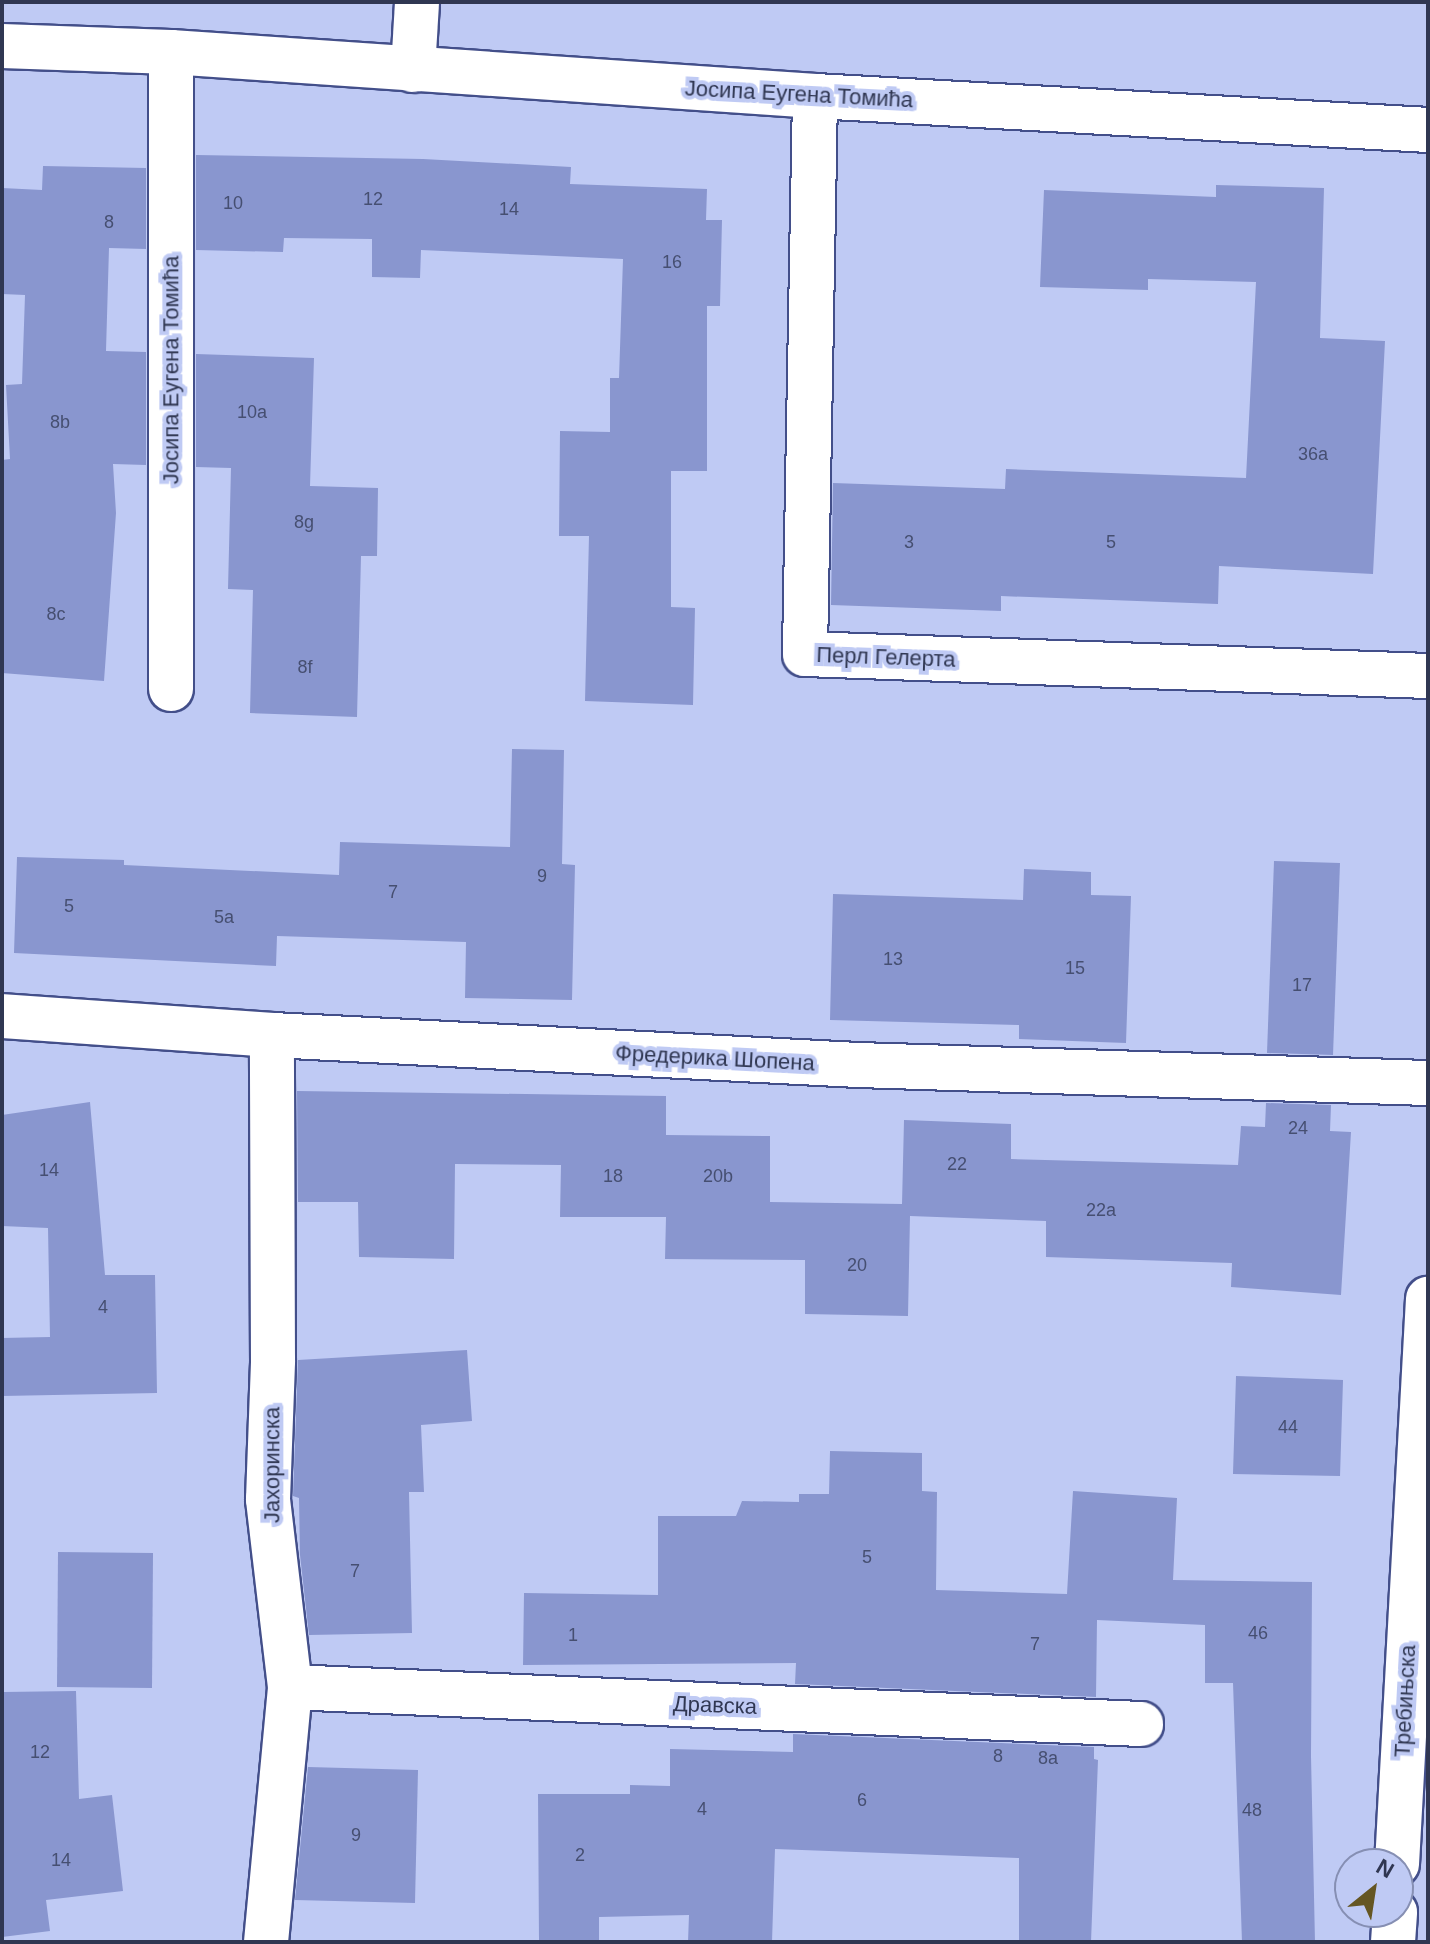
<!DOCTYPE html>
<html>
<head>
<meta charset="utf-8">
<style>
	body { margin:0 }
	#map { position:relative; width:1430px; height:1944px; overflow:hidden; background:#bfcaf4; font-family:Arial,sans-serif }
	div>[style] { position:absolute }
	.building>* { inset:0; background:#8996cf }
	.roads { filter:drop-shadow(2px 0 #434f8a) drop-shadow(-2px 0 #434f8a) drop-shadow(0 2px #434f8a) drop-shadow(0 -2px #434f8a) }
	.minor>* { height:44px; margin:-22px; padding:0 22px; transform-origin:22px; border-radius:22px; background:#fff }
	span { translate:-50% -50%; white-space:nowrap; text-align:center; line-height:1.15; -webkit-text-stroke:8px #bfcaf4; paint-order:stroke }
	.number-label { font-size:18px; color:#464f71 }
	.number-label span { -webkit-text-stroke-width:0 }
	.street-label { font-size:22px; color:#303752 }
	.frame { position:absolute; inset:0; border:4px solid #303752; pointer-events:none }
	.north { position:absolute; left:1334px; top:1848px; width:80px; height:80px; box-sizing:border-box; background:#bfcaf4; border:2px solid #868fb3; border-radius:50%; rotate:30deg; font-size:22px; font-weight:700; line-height:32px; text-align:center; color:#303752 }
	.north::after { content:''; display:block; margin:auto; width:28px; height:36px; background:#655623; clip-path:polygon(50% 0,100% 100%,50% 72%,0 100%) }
</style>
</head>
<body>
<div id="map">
	<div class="building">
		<div style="clip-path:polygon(196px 155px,423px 159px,571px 167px,570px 184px,707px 189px,706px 220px,722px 220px,720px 306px,707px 306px,707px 471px,671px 471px,671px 607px,695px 608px,693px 705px,585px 701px,589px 536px,559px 536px,560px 431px,610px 432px,610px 378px,619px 378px,623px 259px,421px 250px,420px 278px,372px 277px,372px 239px,284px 238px,283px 252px,196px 250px)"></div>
		<div style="clip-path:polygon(43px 166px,146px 168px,146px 249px,109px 248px,106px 351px,146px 352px,146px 465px,113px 464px,116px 513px,104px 681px,2px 673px,2px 460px,10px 459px,6px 385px,22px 384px,25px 295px,2px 294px,2px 188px,42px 190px)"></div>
		<div style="clip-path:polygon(1216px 185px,1324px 188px,1320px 338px,1385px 341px,1373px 574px,1219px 566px,1218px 604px,1001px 596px,1001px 611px,831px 605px,833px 483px,1005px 489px,1006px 469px,1246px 478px,1256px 282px,1148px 279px,1148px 290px,1040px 287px,1044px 190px,1216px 197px)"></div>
		<div style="clip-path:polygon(196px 354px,314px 358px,310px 486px,378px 488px,377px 556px,361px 556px,357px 717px,250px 713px,253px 590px,228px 589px,231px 468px,196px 467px)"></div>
		<div style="clip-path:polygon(512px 749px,564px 750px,562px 864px,575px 865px,572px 1000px,465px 998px,466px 942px,277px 936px,276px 966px,14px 953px,17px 857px,124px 860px,124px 865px,339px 875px,340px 842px,510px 847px)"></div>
		<div style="clip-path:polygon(1274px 861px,1340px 863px,1333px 1055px,1267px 1053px)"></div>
		<div style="clip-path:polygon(1024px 869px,1091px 872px,1091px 895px,1131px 896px,1126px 1043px,1019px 1039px,1019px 1025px,830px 1020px,833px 894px,1023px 900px)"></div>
		<div style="clip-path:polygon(297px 1091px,666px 1096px,666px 1135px,770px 1136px,770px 1202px,902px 1204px,904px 1120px,1011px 1124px,1011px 1159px,1238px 1165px,1241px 1126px,1265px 1127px,1266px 1103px,1331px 1105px,1330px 1131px,1351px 1132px,1341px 1295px,1231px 1287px,1232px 1263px,1046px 1257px,1046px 1221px,910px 1216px,908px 1316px,805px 1314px,805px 1260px,665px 1259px,666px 1217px,560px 1217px,561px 1165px,455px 1164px,454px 1259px,359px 1257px,358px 1202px,298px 1202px)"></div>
		<div style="clip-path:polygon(90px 1102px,105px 1275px,155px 1275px,157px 1393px,2px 1396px,2px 1338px,50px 1337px,48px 1228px,2px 1226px,2px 1115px)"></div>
		<div style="clip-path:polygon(467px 1350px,472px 1421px,421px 1425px,424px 1492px,409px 1492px,412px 1633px,309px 1635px,300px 1555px,299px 1498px,293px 1496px,298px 1360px)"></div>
		<div style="clip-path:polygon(1236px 1376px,1343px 1380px,1340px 1476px,1233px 1474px)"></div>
		<div style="clip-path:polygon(830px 1451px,922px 1453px,922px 1491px,937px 1492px,936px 1590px,1067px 1594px,1073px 1491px,1177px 1498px,1173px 1580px,1312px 1582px,1311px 1756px,1315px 1942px,1242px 1942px,1233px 1683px,1205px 1683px,1205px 1625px,1097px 1620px,1096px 1697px,795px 1684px,796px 1663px,523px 1665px,524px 1593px,658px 1595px,658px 1516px,736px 1516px,742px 1501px,799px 1502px,799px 1494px,829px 1494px)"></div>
		<div style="clip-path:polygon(58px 1552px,153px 1553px,152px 1688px,57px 1687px)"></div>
		<div style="clip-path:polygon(76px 1691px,79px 1799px,112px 1795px,123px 1891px,46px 1900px,50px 1931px,2px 1937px,4px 1692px)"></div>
		<div style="clip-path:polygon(793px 1734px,1094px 1747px,1094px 1759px,1098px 1760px,1091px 1942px,1019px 1942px,1019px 1858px,775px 1849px,772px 1942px,688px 1942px,689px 1915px,599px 1917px,599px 1942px,539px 1942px,538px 1794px,630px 1794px,630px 1785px,670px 1786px,670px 1749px,793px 1752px)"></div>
		<div style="clip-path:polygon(308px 1767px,418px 1770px,415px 1903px,295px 1900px)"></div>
	</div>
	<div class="roads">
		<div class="minor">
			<div style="left:2px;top:46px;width:169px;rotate:2deg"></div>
			<div style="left:171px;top:52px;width:646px;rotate:3.91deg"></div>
			<div style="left:815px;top:96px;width:614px;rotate:3.17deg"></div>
			<div style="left:171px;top:52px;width:637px;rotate:90deg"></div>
			<div style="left:413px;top:70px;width:68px;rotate:-86.6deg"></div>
			<div style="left:815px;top:96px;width:558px;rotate:91.03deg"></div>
			<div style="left:805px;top:654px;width:623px;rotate:2.02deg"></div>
			<div style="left:2px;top:1016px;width:271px;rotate:4deg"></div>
			<div style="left:272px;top:1035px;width:587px;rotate:2.93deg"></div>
			<div style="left:858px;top:1065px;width:570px;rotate:1.81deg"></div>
			<div style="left:290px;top:1687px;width:852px;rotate:2.49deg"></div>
			<div style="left:1397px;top:1864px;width:566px;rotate:-86.86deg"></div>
			<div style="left:266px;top:1942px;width:256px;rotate:-84.6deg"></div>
			<div style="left:290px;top:1687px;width:189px;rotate:-96.7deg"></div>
			<div style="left:268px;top:1499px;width:139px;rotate:-87.9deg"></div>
			<div style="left:273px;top:1360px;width:325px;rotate:-90.2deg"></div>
			<div style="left:1393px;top:1942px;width:30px;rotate:-86deg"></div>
		</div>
	</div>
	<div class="number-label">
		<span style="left:373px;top:199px">12</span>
		<span style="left:233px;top:203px">10</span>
		<span style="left:509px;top:209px">14</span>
		<span style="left:109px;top:222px">8</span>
		<span style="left:672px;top:262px">16</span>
		<span style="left:252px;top:412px">10a</span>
		<span style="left:60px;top:422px">8b</span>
		<span style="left:1313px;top:454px">36a</span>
		<span style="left:304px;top:522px">8g</span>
		<span style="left:909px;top:542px">3</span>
		<span style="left:1111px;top:542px">5</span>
		<span style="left:56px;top:614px">8c</span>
		<span style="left:305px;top:667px">8f</span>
		<span style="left:542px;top:876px">9</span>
		<span style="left:393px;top:892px">7</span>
		<span style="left:69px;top:906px">5</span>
		<span style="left:224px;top:917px">5a</span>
		<span style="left:893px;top:959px">13</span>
		<span style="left:1075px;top:968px">15</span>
		<span style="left:1302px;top:985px">17</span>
		<span style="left:1298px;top:1128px">24</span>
		<span style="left:957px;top:1164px">22</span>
		<span style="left:49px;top:1170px">14</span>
		<span style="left:613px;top:1176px">18</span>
		<span style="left:718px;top:1176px">20b</span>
		<span style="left:1101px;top:1210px">22a</span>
		<span style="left:857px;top:1265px">20</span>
		<span style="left:103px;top:1307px">4</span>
		<span style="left:1288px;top:1427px">44</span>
		<span style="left:867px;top:1557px">5</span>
		<span style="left:355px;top:1571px">7</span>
		<span style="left:1258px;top:1633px">46</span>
		<span style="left:573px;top:1635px">1</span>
		<span style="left:1035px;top:1644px">7</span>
		<span style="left:40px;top:1752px">12</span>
		<span style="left:998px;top:1756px">8</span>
		<span style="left:1048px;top:1758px">8a</span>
		<span style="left:862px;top:1800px">6</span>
		<span style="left:702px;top:1809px">4</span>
		<span style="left:1252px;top:1810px">48</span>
		<span style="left:356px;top:1835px">9</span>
		<span style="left:580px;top:1855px">2</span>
		<span style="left:61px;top:1860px">14</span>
	</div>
	<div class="street-label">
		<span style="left:799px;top:94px;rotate:3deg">Јосипа Еугена Томића</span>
		<span style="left:171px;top:370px;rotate:-90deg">Јосипа Еугена Томића</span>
		<span style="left:886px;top:657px;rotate:2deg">Перл Гелерта</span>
		<span style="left:715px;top:1058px;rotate:3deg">Фредерика Шопена</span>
		<span style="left:272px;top:1465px;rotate:-90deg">Јахоринска</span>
		<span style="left:1405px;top:1701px;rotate:-87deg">Требињска</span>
		<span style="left:715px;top:1705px;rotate:2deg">Дравска</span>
	</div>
	<div class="frame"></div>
	<div class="north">N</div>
</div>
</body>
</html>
